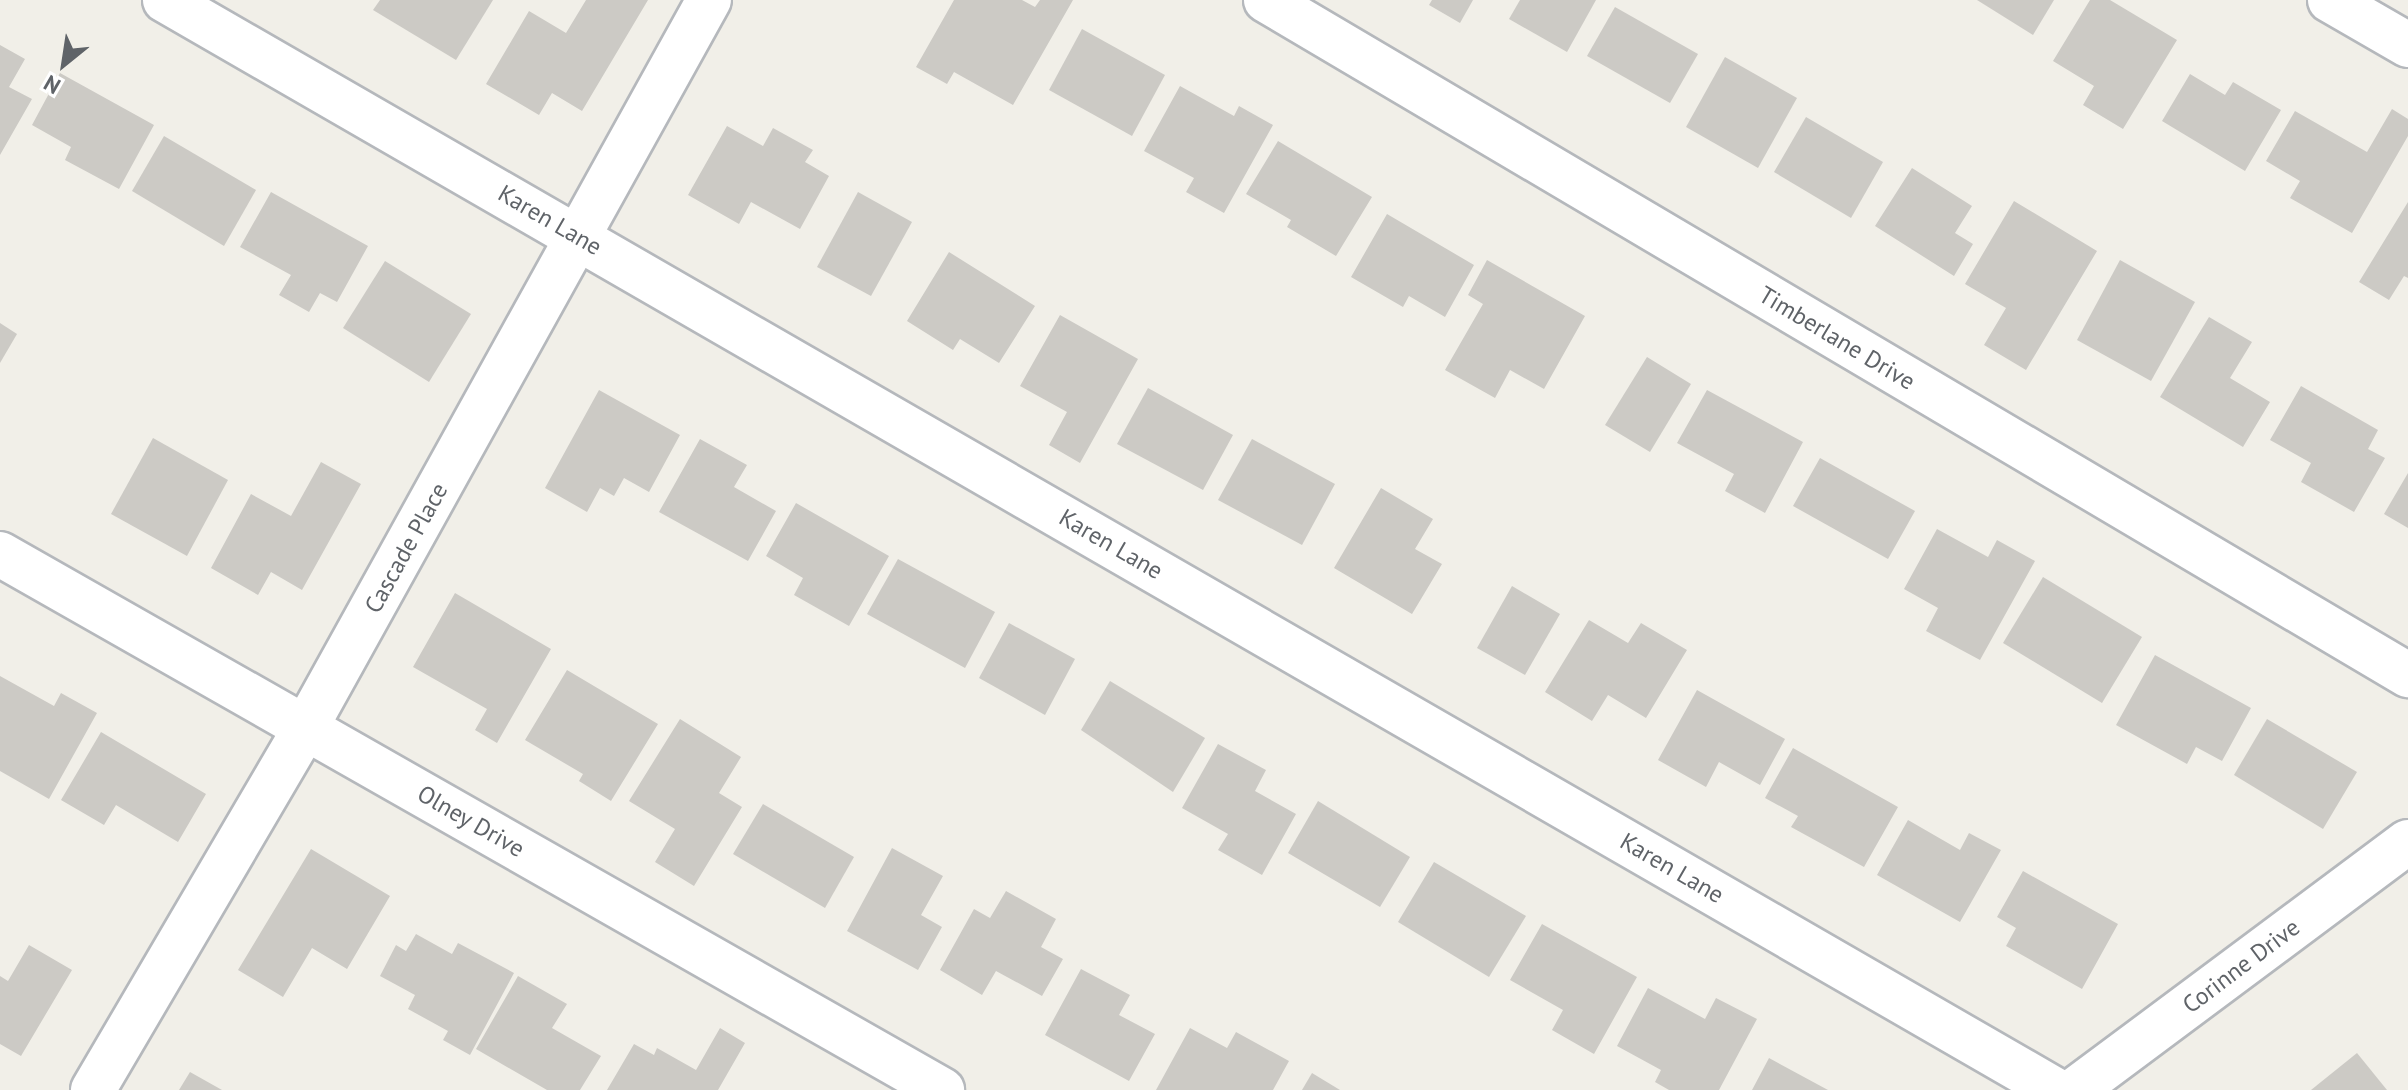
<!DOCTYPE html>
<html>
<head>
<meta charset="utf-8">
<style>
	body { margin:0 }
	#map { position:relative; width:2408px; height:1090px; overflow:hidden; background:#f1efe8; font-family:"PT Sans",sans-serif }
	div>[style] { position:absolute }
	.building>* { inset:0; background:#cccac5 }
	.roads { filter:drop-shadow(2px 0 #b5b8bc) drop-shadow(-2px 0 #b5b8bc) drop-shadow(0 2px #b5b8bc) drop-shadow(0 -2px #b5b8bc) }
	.street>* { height:44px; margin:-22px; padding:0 22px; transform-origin:22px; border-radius:22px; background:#fff }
	.secondary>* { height:44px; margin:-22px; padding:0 22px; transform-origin:22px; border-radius:22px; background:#fff }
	span { translate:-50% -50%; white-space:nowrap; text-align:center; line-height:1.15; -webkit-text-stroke:8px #fff; paint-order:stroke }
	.street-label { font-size:24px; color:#5f6368 }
	.north { position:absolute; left:24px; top:24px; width:80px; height:80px; -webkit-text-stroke:6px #fff; paint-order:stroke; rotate:210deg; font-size:22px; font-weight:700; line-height:32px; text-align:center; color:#5f6368 }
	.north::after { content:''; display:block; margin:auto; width:28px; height:36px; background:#5f6368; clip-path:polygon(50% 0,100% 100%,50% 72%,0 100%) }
</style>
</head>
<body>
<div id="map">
	<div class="building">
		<div style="clip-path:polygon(380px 0,493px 0,456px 60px,373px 10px)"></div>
		<div style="clip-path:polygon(586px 0,648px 0,582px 111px,552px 93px,539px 115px,486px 84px,529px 11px,566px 33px)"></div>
		<div style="clip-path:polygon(954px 0,1022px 0,1035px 7px,1040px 0,1073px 0,1013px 105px,954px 72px,947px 84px,916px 67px)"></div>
		<div style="clip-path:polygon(1432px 0,1473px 0,1460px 23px,1429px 5px)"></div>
		<div style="clip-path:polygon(1520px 0,1596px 0,1567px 52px,1509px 19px)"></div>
		<div style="clip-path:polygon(1977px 0,2054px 0,2033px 35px)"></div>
		<div style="clip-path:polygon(2090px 0,2110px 0,2177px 40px,2123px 129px,2083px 105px,2094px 86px,2053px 61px)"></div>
		<div style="clip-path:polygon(1615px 7px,1698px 54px,1670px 103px,1587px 56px)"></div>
		<div style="clip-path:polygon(1082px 29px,1165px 75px,1132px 136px,1049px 90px)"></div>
		<div style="clip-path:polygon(0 45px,25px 59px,9px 87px,32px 99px,0 155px)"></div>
		<div style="clip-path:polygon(1725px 57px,1797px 98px,1758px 168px,1686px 127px)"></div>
		<div style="clip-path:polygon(60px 73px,154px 125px,119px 189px,65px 160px,71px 147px,32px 125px)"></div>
		<div style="clip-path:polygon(2190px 74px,2225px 95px,2233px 82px,2281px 110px,2245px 171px,2162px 121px)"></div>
		<div style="clip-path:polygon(1180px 86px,1234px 116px,1239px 106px,1273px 125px,1224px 213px,1186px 192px,1194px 178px,1144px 151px)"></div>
		<div style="clip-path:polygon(2392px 109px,2408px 119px,2408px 136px,2352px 233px,2290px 198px,2300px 181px,2266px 161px,2295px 111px,2367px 152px)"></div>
		<div style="clip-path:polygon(1806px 117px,1883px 162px,1851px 218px,1774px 172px)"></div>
		<div style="clip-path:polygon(727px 126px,763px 146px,773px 128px,813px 150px,805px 162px,829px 176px,800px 229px,751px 202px,739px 224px,688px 195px)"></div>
		<div style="clip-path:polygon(164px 136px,256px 190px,224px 246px,132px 191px)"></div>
		<div style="clip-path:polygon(1278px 141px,1372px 197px,1336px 256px,1287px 227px,1291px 220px,1246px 194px)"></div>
		<div style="clip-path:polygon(1912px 168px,1972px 206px,1955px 233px,1973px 244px,1954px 276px,1875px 226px)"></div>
		<div style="clip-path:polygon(271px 192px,368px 246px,337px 302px,320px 293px,309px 312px,279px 295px,291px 275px,240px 247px)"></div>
		<div style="clip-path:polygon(858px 192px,912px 222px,871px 296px,817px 267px)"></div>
		<div style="clip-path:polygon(2014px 201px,2097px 251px,2026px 370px,1984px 345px,2006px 308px,1965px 284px)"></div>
		<div style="clip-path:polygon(2408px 202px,2408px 278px,2404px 276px,2389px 300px,2359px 282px)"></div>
		<div style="clip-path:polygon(1387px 214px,1474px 265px,1445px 317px,1409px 296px,1403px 307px,1351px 277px)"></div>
		<div style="clip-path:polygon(949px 252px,1035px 306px,999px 363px,960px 339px,953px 350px,907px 321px)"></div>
		<div style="clip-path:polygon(1487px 260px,1585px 316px,1544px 389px,1510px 370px,1495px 398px,1445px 370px,1483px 304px,1468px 295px)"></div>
		<div style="clip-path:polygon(2120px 260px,2195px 302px,2151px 381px,2077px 340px)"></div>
		<div style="clip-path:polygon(385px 261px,471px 314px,429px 382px,343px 328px)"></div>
		<div style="clip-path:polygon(1060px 315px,1138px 359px,1080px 463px,1049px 445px,1067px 412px,1020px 386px)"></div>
		<div style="clip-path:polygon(2209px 317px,2252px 342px,2230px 378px,2270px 402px,2243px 447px,2160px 397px)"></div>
		<div style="clip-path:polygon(0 323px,17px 334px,0 363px)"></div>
		<div style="clip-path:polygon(1647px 357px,1691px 384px,1650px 452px,1605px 425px)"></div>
		<div style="clip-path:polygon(2301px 386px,2378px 430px,2368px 449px,2385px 458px,2354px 512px,2301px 482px,2311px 463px,2270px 440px)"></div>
		<div style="clip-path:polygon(1148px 388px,1233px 435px,1203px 490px,1117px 444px)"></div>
		<div style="clip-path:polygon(599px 390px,680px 435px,649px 492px,624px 478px,614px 496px,600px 488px,587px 512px,545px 488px)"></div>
		<div style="clip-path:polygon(1707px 390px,1803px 442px,1765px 513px,1725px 491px,1734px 474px,1677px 443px)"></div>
		<div style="clip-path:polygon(153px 438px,228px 480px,187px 556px,111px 514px)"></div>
		<div style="clip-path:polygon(700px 439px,747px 465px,734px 487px,776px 511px,748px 561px,659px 512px)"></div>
		<div style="clip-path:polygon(1252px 439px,1335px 484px,1302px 545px,1218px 500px)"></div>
		<div style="clip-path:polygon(1820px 458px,1915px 511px,1888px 559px,1793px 506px)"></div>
		<div style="clip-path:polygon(321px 462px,361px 484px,302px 590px,271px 572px,258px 595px,211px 568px,251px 494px,291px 516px)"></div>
		<div style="clip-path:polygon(2408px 473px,2408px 528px,2384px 514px)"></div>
		<div style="clip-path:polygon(1381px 488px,1433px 519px,1415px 549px,1442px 564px,1412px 614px,1334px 568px)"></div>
		<div style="clip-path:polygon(796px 503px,889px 556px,849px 626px,794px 595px,803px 578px,766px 556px)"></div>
		<div style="clip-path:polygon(1937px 529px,1988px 557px,1997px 540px,2035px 561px,1980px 660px,1926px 631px,1938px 608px,1904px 589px)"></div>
		<div style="clip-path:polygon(898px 559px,995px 612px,965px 668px,867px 614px)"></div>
		<div style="clip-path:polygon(2043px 577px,2142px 637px,2102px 703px,2003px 643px)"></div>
		<div style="clip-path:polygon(1512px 586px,1560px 614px,1525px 675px,1477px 648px)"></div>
		<div style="clip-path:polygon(455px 593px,551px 649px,497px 743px,475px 730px,487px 709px,413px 667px)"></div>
		<div style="clip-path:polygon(1589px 620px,1628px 643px,1641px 623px,1687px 650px,1646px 718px,1608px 695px,1592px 721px,1545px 692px)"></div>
		<div style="clip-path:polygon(1009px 623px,1075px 659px,1045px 715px,979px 678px)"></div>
		<div style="clip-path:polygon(2155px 655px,2251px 708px,2222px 761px,2196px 747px,2187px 764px,2116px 725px)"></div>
		<div style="clip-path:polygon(567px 670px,658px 724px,611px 801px,579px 781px,583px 774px,525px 740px)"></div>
		<div style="clip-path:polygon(0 676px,54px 706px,61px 693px,97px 713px,49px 799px,0 771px)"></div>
		<div style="clip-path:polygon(1110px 681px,1205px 738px,1173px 792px,1081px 730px)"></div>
		<div style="clip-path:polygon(1697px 690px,1785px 739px,1760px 785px,1719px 762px,1706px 787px,1658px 760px)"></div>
		<div style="clip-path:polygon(680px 719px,741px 757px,719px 793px,742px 807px,694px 886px,655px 862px,675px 829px,629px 801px)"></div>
		<div style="clip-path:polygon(2267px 719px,2357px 772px,2323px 829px,2234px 775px)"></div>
		<div style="clip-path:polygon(101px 732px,206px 794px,178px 842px,116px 805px,104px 825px,61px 800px)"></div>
		<div style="clip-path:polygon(1218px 744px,1266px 770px,1255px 791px,1296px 814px,1262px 875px,1218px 850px,1228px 834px,1182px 808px)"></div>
		<div style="clip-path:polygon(1793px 748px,1898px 807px,1864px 867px,1791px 827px,1798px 816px,1765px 798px)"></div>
		<div style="clip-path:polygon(1318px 801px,1410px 857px,1380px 907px,1288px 853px)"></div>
		<div style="clip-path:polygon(763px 804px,854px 857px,825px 908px,733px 854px)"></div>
		<div style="clip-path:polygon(1908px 820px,1960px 850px,1969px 833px,2001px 850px,1960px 922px,1877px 875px)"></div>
		<div style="clip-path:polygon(892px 848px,943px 876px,921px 915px,942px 927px,918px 970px,847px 931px)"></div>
		<div style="clip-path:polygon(311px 849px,390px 896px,347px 969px,312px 948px,283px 997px,238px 970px)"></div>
		<div style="clip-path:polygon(1434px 862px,1526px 916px,1489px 977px,1398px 922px)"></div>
		<div style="clip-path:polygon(2023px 871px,2118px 924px,2082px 989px,2006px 946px,2016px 928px,1997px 917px)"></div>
		<div style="clip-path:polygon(1006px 891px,1056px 919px,1041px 947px,1063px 959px,1042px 996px,996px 971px,982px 995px,940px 970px,974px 909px,990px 918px)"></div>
		<div style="clip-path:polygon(1542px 924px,1637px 977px,1594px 1054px,1552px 1030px,1563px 1010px,1510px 980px)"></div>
		<div style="clip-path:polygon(416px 934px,452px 954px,458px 943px,514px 973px,470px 1055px,443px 1040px,448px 1031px,408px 1009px,415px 995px,380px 976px,396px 945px,406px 951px)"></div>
		<div style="clip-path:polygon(29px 945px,72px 970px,21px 1056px,0 1044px,0 976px,8px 981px)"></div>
		<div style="clip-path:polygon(1081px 969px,1130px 995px,1119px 1015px,1155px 1034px,1129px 1081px,1045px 1035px)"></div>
		<div style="clip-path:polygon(518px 976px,567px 1004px,552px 1028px,601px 1056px,580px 1090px,547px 1090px,476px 1049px)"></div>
		<div style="clip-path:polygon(1648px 988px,1705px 1019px,1716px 998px,1757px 1019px,1719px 1090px,1669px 1090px,1655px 1082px,1661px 1070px,1617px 1046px)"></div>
		<div style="clip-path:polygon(720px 1028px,745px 1043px,718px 1090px,607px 1090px,634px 1044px,654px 1055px,657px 1048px,696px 1070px)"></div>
		<div style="clip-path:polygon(1190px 1028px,1227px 1048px,1236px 1032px,1289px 1061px,1273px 1090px,1156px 1090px)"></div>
		<div style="clip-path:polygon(2357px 1053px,2387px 1090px,2311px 1090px)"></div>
		<div style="clip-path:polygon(1769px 1058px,1828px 1090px,1752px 1090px)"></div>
		<div style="clip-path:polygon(190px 1072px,222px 1090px,179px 1090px)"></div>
		<div style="clip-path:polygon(1312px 1073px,1340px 1090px,1302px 1090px)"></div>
	</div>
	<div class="roads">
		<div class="street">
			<div style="left:165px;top:0;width:2182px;rotate:29.97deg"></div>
			<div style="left:1266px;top:0;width:1327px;rotate:30.59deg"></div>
			<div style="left:2330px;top:0;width:90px;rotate:30deg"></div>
			<div style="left:0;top:554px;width:1084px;rotate:29.64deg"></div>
			<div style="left:93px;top:1090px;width:421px;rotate:-59.6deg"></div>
			<div style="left:306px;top:727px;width:831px;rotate:-61deg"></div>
		</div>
		<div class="secondary">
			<div style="left:2075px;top:1090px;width:415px;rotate:-36.7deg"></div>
		</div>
	</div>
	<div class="street-label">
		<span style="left:550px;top:220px;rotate:30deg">Karen Lane</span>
		<span style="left:1837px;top:338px;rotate:31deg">Timberlane Drive</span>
		<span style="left:1111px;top:544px;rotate:30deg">Karen Lane</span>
		<span style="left:406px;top:548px;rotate:-61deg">Cascade Place</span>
		<span style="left:471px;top:821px;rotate:30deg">Olney Drive</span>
		<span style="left:1672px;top:868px;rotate:30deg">Karen Lane</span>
		<span style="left:2241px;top:966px;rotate:-37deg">Corinne Drive</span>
	</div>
	<div class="north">N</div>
</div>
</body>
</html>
